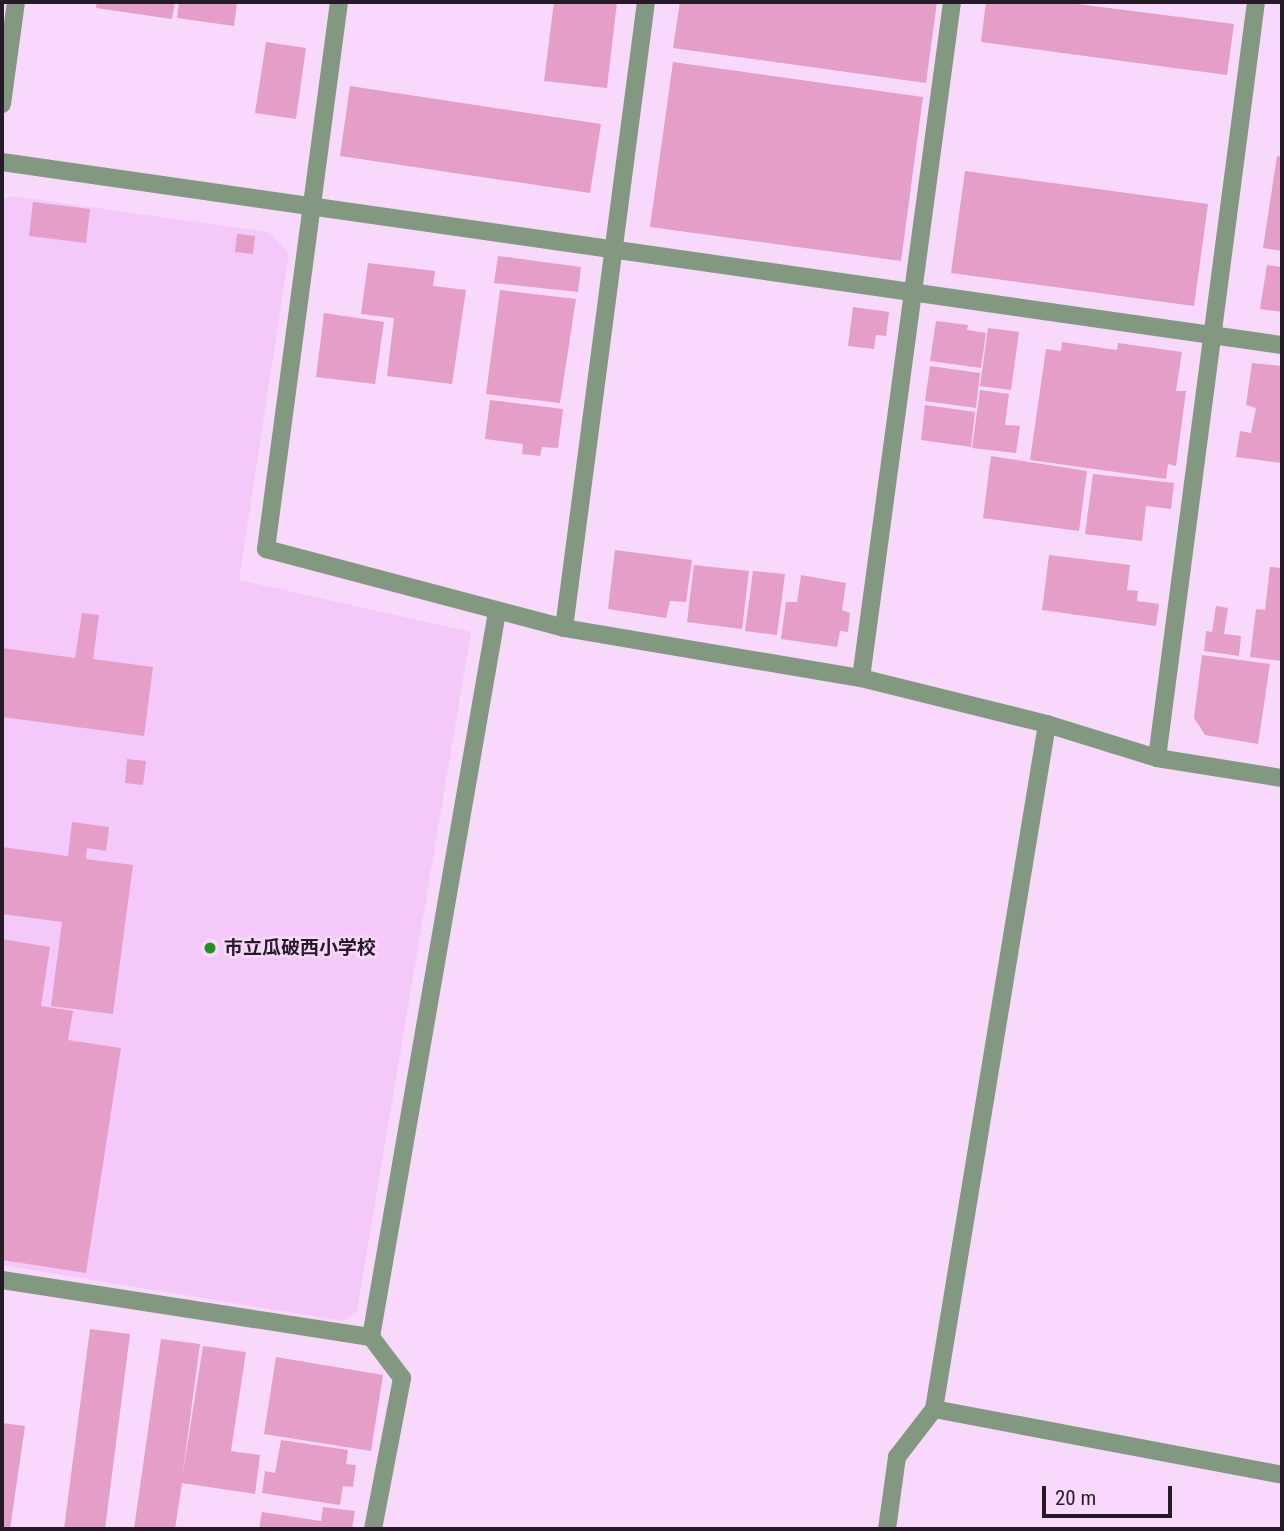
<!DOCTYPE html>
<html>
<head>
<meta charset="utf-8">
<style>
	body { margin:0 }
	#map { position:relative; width:1284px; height:1531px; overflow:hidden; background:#f8d9fb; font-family:"Roboto Condensed","Noto Sans JP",sans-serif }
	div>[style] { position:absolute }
	.built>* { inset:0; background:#f4c9fa }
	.building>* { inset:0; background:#e49ec8 }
	.minor>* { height:18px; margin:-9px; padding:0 9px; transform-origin:9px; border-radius:9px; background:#829880 }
	.dots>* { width:19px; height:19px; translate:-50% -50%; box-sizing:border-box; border:4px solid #f8d9fb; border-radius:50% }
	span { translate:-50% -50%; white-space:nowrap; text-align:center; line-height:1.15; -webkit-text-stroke:5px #f8d9fb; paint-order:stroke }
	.poi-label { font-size:19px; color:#261928; font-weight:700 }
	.left { translate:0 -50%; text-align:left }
	.frame { position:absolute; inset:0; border:4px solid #261928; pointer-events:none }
	.scale { position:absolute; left:1042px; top:1486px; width:130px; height:32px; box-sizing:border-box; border:4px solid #261928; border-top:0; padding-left:9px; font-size:21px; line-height:24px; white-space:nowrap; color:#261928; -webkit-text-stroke:5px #f8d9fb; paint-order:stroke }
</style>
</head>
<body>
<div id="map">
	<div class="built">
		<div style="clip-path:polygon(12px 196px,269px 232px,289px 253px,239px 580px,471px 632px,357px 1311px,343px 1321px,2px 1265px,2px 200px)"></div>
	</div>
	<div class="building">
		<div style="clip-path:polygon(97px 2px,175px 2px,172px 19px,96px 8px)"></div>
		<div style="clip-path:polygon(179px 2px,237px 2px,234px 26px,177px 18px)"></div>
		<div style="clip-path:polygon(554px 2px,617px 2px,607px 88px,544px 81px)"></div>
		<div style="clip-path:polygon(680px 2px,937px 2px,926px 83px,673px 48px)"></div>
		<div style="clip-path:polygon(986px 2px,1062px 2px,1234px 24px,1227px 75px,981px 42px)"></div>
		<div style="clip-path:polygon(266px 42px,306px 48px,296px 119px,255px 113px)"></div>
		<div style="clip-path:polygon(673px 62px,923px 97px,901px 261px,650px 227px)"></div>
		<div style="clip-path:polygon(350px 86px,601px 124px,590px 193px,340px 156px)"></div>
		<div style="clip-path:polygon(1277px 156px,1282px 157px,1282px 251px,1263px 248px)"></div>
		<div style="clip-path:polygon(965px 171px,1208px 204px,1194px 306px,951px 273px)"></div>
		<div style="clip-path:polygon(33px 202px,90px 209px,86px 243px,29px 236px)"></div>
		<div style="clip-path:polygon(237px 234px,255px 236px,253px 254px,235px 252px)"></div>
		<div style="clip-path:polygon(498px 256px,581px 267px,578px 292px,494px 283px)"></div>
		<div style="clip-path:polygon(368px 263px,435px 271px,433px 286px,466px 290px,452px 384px,387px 376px,394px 318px,361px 314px)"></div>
		<div style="clip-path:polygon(1267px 265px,1282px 267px,1282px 312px,1260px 309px)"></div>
		<div style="clip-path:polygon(500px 290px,576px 299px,560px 403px,486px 394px)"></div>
		<div style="clip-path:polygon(853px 307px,889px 312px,886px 336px,876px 335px,874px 349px,848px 346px)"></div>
		<div style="clip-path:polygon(324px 313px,384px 322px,375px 384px,316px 377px)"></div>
		<div style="clip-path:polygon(936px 321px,968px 325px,967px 330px,986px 333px,981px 368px,930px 361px)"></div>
		<div style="clip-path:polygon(988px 328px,1019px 332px,1011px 390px,980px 386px)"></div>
		<div style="clip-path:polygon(1062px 342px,1117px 350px,1118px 343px,1182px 352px,1176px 391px,1186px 391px,1176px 466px,1168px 464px,1166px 479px,1030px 460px,1046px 349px,1061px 351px)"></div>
		<div style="clip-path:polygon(1252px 363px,1282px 366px,1282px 463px,1236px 457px,1240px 431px,1251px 433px,1256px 408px,1246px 405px)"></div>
		<div style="clip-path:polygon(930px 366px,980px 373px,976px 408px,925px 401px)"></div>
		<div style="clip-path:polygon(980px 390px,1009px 394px,1005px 425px,1020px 426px,1016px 453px,972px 448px)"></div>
		<div style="clip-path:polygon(490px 400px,563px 409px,558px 448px,542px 447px,540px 456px,522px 454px,523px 444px,485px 439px)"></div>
		<div style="clip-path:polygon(925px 405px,975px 412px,971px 447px,921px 440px)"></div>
		<div style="clip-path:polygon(991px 456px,1087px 471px,1079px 531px,983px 518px)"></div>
		<div style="clip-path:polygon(1093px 474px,1174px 483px,1171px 509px,1146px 506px,1142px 541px,1085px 534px)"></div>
		<div style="clip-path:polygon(615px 550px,692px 560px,686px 602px,670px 601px,666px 618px,608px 609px)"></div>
		<div style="clip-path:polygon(1049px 555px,1130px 565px,1127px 590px,1138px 591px,1137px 601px,1159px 604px,1156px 626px,1042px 610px)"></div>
		<div style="clip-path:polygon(694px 565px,749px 571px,742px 629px,687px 622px)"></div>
		<div style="clip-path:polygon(1270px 567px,1282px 568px,1282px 661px,1250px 657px,1256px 609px,1265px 610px)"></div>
		<div style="clip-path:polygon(753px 571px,785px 574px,777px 635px,745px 631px)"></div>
		<div style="clip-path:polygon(801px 575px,846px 583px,842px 610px,850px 613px,848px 632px,840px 631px,837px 647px,781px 639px,786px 602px,797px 602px)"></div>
		<div style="clip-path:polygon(1216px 606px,1228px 608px,1224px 634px,1241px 636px,1239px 656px,1204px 651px,1206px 631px,1212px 632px)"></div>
		<div style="clip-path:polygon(82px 613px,99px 615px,93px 659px,153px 667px,144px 736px,2px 717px,2px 648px,75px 658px)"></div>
		<div style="clip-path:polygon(1202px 655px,1270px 664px,1258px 744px,1205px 735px,1194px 718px)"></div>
		<div style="clip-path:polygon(127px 759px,146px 761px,143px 785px,125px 783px)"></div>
		<div style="clip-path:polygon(72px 822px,109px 827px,106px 851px,87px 848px,86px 859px,133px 865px,113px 1014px,51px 1006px,62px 922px,2px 914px,2px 847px,68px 856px)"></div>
		<div style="clip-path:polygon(2px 939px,50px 947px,41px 1006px,73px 1011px,68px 1040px,121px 1048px,86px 1273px,2px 1260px)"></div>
		<div style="clip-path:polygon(90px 1329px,130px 1334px,105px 1529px,64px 1529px)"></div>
		<div style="clip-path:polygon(161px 1339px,200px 1344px,182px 1479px,203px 1346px,246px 1352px,231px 1451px,260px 1455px,255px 1494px,182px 1483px,175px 1529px,134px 1529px)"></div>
		<div style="clip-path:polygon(276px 1357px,383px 1375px,371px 1451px,264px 1434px)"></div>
		<div style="clip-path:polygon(2px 1423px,25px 1426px,10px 1529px,2px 1529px)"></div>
		<div style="clip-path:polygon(281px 1440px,348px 1450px,346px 1464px,356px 1465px,353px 1487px,343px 1486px,340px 1505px,262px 1493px,265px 1471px,275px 1473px)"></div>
		<div style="clip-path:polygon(323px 1507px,355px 1511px,352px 1529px,259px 1529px,262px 1512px,321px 1521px)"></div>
	</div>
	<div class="minor">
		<div style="left:339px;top:2px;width:552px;rotate:97.6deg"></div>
		<div style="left:266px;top:549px;width:308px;rotate:14.8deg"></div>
		<div style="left:564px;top:628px;width:301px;rotate:9.6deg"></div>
		<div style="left:861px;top:678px;width:192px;rotate:13.9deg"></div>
		<div style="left:1047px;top:724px;width:115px;rotate:17.2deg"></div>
		<div style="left:1157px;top:758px;width:127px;rotate:9.1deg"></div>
		<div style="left:2px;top:104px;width:103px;rotate:-82.2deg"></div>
		<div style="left:2px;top:162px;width:1293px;rotate:8.14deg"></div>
		<div style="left:564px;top:628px;width:631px;rotate:-82.54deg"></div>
		<div style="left:861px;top:678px;width:682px;rotate:-82.33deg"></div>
		<div style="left:1157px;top:758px;width:762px;rotate:-82.54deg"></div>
		<div style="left:2px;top:1280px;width:373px;rotate:8.8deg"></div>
		<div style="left:934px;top:1409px;width:354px;rotate:10.7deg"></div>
		<div style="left:373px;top:1529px;width:154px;rotate:-79.1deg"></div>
		<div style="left:402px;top:1378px;width:51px;rotate:-127.1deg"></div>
		<div style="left:371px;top:1337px;width:736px;rotate:-80.14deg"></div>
		<div style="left:887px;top:1529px;width:73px;rotate:-82.1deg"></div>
		<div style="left:897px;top:1457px;width:61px;rotate:-52.4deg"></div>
		<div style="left:934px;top:1409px;width:694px;rotate:-80.63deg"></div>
	</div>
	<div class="dots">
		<div style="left:210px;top:948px;background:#21921e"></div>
	</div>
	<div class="poi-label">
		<span class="left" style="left:224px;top:948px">市立瓜破西小学校</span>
	</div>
	<div class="frame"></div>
	<div class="scale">20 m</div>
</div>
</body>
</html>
